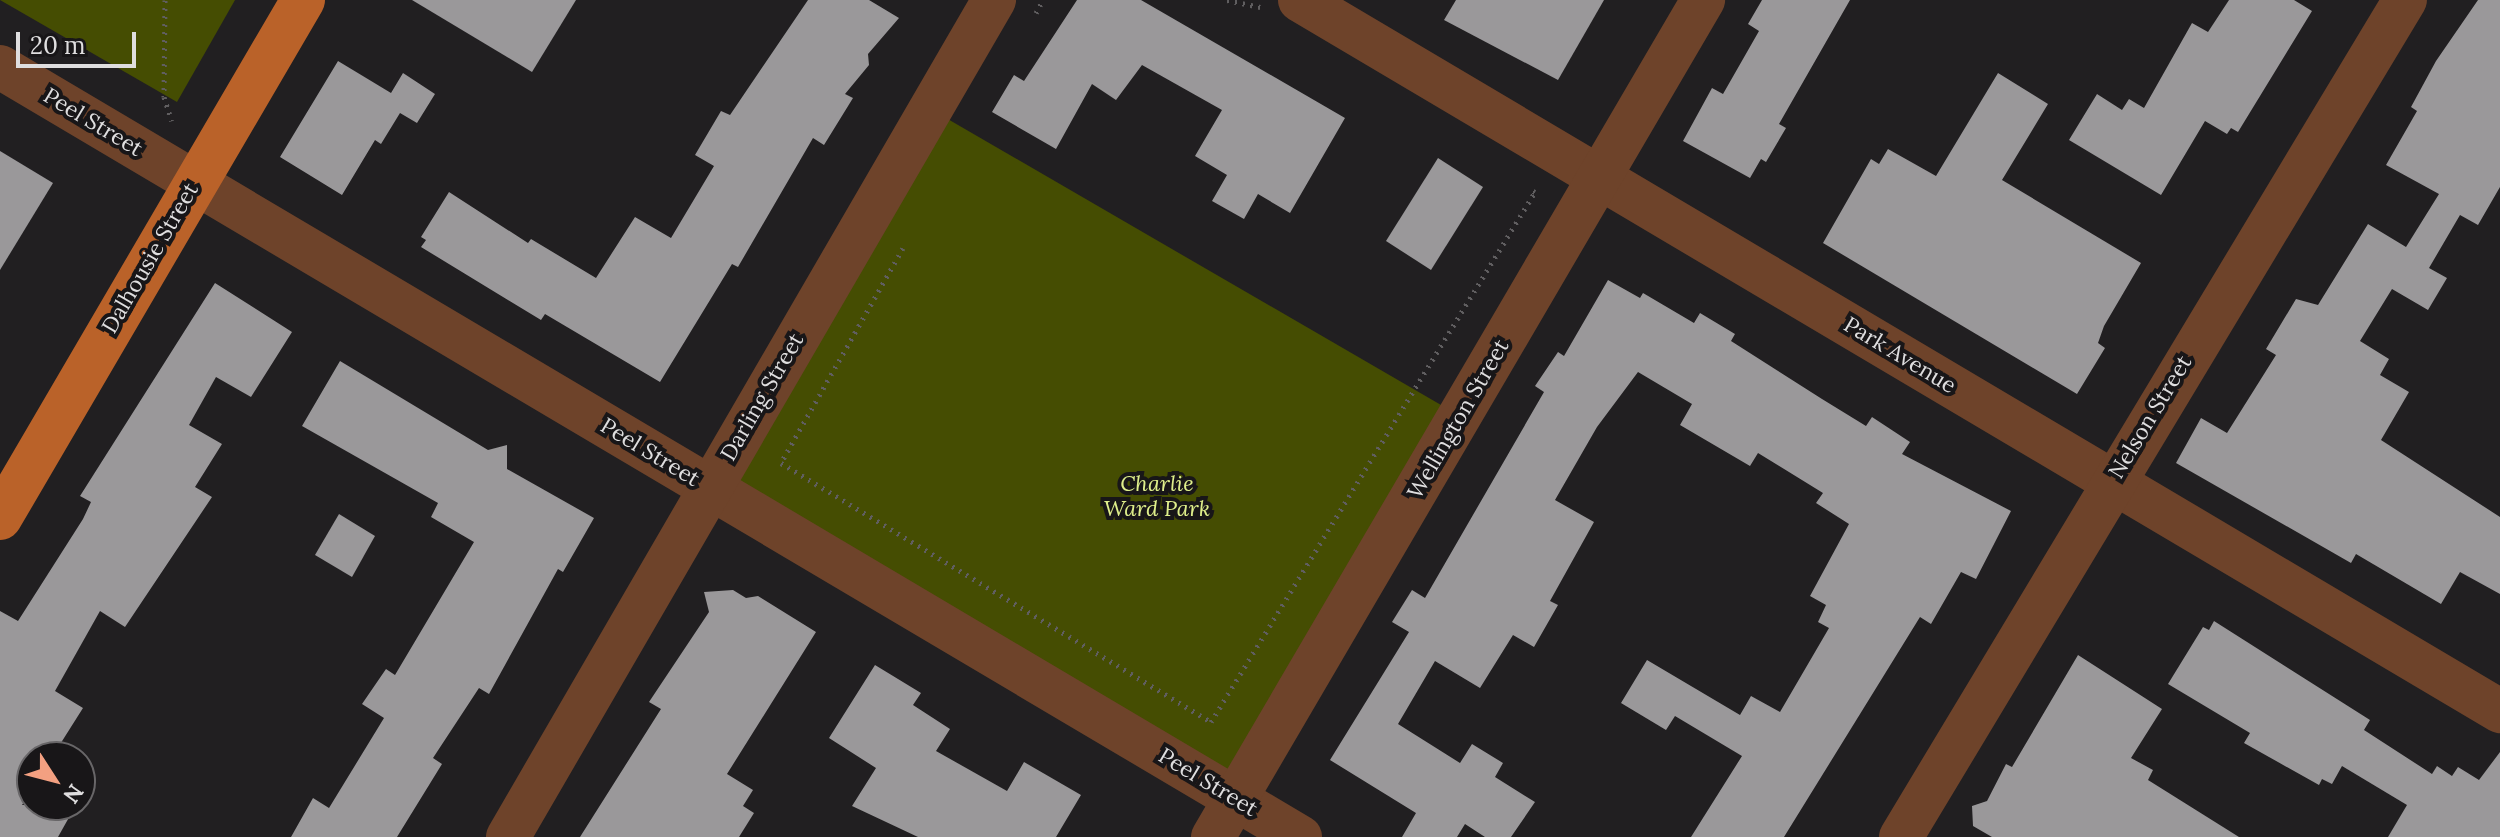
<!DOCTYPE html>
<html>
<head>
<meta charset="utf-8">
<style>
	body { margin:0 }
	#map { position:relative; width:2500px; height:837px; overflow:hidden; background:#211f21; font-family:Lora,serif }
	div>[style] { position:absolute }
	.green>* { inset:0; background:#454d02 }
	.building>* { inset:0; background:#9a989a }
	.path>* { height:5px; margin-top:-2.5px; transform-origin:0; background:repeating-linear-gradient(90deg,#605e60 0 2px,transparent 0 8px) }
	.minor>* { height:44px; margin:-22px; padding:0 22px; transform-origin:22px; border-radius:22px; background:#6e432a }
	.major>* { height:44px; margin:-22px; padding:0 22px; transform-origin:22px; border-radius:22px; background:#ba6229 }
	span { translate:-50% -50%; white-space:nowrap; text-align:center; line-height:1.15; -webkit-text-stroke:8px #181618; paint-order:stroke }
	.street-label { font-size:22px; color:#dfdedf }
	.park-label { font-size:22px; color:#dfef8b; font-style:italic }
	.north { position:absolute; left:16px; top:741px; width:80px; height:80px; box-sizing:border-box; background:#181618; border:2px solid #686668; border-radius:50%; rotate:126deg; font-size:22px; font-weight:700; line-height:32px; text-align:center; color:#dfdedf }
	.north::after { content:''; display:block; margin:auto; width:28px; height:36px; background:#f3a081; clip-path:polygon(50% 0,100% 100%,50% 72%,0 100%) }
	.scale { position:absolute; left:16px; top:32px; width:120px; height:36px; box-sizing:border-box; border:4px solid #dfdedf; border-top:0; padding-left:10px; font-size:24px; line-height:28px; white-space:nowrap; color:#dfdedf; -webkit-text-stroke:6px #181618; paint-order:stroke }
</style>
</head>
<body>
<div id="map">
	<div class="green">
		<div style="clip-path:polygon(0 0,235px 0,177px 102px)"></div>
		<div style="clip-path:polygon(927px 107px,1460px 416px,1237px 799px,711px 488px)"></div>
	</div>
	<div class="building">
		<div style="clip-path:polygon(412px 0,576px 0,532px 72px)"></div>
		<div style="clip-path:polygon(808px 0,869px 0,899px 18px,868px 54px,869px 65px,845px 94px,853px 98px,824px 145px,813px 138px,738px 267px,732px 264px,660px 382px,545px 314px,541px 320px,421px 247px,426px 240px,421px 237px,449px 192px,528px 243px,531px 239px,596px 278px,635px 217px,671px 238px,714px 166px,695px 155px,721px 111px,730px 115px)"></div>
		<div style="clip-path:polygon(1077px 0,1141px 0,1345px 118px,1290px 213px,1258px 194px,1244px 219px,1212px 201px,1227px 175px,1195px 156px,1222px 110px,1142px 65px,1116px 100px,1092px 84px,1056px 149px,992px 112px,1014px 75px,1024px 81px)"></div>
		<div style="clip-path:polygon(1456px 0,1604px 0,1558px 80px,1444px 20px)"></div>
		<div style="clip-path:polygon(1762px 0,1850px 0,1779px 124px,1786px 128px,1766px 162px,1761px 159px,1750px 178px,1683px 141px,1712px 88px,1723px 94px,1759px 31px,1748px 24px)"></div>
		<div style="clip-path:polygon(2229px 0,2294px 0,2312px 11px,2238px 132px,2231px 128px,2227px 134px,2205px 121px,2161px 195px,2069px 140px,2097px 94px,2122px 110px,2129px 99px,2144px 108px,2192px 23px,2208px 32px)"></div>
		<div style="clip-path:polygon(2478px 0,2500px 0,2500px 187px,2478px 225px,2460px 215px,2429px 268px,2447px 278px,2428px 310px,2392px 289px,2360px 341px,2389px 359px,2380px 375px,2409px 392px,2381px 440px,2500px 517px,2500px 594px,2460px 572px,2441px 604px,2356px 554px,2351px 563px,2176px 463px,2201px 418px,2227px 433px,2276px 355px,2266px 349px,2296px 299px,2318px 305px,2368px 224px,2406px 247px,2439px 194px,2386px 165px,2417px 111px,2411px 107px,2436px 61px)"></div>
		<div style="clip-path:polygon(338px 61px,391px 93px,403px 73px,435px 94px,417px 123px,400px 113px,381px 144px,375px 140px,342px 195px,280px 157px)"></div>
		<div style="clip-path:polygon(1998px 73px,2048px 104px,2002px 180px,2141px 263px,2104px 326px,2098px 343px,2105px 348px,2077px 394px,1823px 243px,1871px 159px,1879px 164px,1888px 149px,1936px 176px)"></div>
		<div style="clip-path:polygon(0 151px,53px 183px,0 270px)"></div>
		<div style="clip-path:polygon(1438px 158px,1483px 187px,1431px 270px,1386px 241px)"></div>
		<div style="clip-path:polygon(1608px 280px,1640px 298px,1643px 293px,1694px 323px,1700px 313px,1735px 334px,1731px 341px,1822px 399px,1866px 426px,1872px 417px,1910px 442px,1902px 454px,2011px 511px,1976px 579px,1961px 572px,1931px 624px,1920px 617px,1784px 837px,1691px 837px,1742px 756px,1675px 716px,1666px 730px,1621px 703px,1647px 660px,1740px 715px,1751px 696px,1780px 712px,1829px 628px,1818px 622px,1826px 605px,1810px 596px,1849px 524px,1816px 503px,1823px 493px,1758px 453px,1750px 466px,1680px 425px,1692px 404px,1638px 372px,1597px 427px,1555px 500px,1594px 522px,1550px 601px,1558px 605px,1534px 647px,1513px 635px,1480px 688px,1435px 661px,1398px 724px,1460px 763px,1472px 744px,1503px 763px,1495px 777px,1535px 802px,1511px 837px,1485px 837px,1465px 824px,1457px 837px,1402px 837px,1416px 813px,1330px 760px,1409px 632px,1392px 622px,1412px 590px,1425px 598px,1544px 392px,1535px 386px,1558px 352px,1564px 356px)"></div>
		<div style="clip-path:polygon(215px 283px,292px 332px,251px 397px,216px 377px,189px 425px,222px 444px,195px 487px,212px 497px,125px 627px,100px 611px,55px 691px,83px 708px,52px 757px,32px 757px,32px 790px,22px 805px,76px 805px,58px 837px,0 837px,0 611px,18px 621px,83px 519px,91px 502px,80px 496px)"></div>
		<div style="clip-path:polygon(340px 361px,488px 450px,507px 445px,507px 469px,594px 518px,563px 572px,558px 569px,489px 694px,479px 688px,433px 758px,442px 764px,397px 837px,291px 837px,313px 798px,329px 808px,384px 718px,362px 704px,386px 669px,395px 675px,474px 542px,431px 517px,438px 503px,302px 426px)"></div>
		<div style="clip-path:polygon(339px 514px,375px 536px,352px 577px,315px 555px)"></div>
		<div style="clip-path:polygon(733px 590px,746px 598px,758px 596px,816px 632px,727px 774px,753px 790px,743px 806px,754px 813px,739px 837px,580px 837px,661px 709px,649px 702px,709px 612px,704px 592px)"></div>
		<div style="clip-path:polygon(2214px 621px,2370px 720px,2364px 730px,2432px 774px,2437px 766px,2452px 776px,2458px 767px,2479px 780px,2500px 752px,2500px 837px,2388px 837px,2407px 805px,2342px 766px,2332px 784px,2322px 779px,2319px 785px,2244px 743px,2250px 733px,2168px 684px,2203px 627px,2209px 630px)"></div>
		<div style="clip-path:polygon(2078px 655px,2162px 709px,2131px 758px,2153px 770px,2148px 780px,2239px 837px,1992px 837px,1973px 826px,1972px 806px,1987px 801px,2006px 764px,2012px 767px)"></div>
		<div style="clip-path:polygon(875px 665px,921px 693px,913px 705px,950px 729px,936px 751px,1007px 791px,1024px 762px,1081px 795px,1056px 837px,918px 837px,852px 806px,876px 768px,829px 738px)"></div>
	</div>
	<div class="path">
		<div style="left:165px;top:0;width:97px;rotate:90.6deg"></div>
		<div style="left:164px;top:97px;width:25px;rotate:72deg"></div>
		<div style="left:1227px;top:0;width:34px;rotate:12deg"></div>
		<div style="left:1036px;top:13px;width:15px;rotate:-62deg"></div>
		<div style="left:903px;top:248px;width:247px;rotate:119.6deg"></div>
		<div style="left:781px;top:463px;width:502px;rotate:31.06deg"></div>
		<div style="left:1211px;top:722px;width:621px;rotate:-58.56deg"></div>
		<div style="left:1535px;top:192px;width:4px;rotate:-153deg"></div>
	</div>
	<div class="minor">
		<div style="left:1300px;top:0;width:1395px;rotate:30.65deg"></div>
		<div style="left:0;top:67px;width:1511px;rotate:30.64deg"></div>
		<div style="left:508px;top:837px;width:968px;rotate:-59.86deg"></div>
		<div style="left:1213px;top:837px;width:970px;rotate:-59.65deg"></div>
		<div style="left:1901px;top:837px;width:977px;rotate:-58.95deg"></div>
	</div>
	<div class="major">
		<div style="left:0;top:518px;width:600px;rotate:-59.67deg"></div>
	</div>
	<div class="street-label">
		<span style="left:93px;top:122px;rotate:31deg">Peel Street</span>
		<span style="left:150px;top:258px;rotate:-60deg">Dalhousie Street</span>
		<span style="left:1900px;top:355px;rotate:31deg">Park Avenue</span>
		<span style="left:762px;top:397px;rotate:-60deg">Darling Street</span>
		<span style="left:2150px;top:417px;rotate:-59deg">Nelson Street</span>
		<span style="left:1458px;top:419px;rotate:-60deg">Wellington Street</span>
		<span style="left:650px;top:452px;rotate:31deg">Peel Street</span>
		<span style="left:1208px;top:782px;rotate:31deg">Peel Street</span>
	</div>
	<div class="park-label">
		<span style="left:1157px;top:496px">Charlie<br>Ward Park</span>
	</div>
	<div class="north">N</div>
	<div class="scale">20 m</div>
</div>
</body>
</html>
